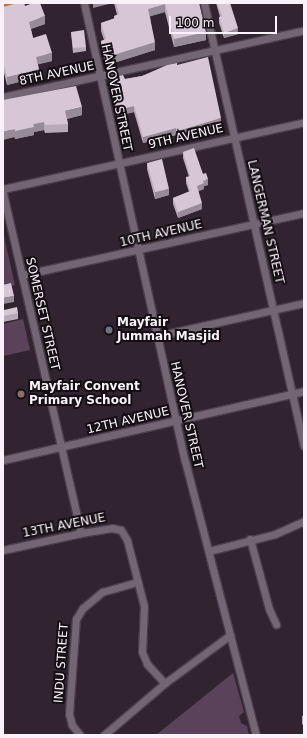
<!DOCTYPE html>
<html>
<head>
<meta charset="utf-8">
<style>
	body { margin:0 }
	#map { position:relative; width:307px; height:738px; overflow:hidden; background:#312430; font-family:"DejaVu Sans",sans-serif }
	div>[style] { position:absolute }
	.green>* { inset:0; background:#5a435a }
	.roads { filter:drop-shadow(1px 0 #4a3f4a) drop-shadow(-1px 0 #4a3f4a) drop-shadow(0 1px #4a3f4a) drop-shadow(0 -1px #4a3f4a) }
	.street>* { height:7px; margin:-3.5px; padding:0 3.5px; transform-origin:3.5px; border-radius:3.5px; background:#736573 }
	.primary>* { height:11px; margin:-5.5px; padding:0 5.5px; transform-origin:5.5px; border-radius:5.5px; background:#bc7730 }
	.wall>* { inset:0; background:#b9aab8 }
	.shaded-wall>* { inset:0; background:#968b96 }
	.building>* { inset:0; background:#d7c6d6 }
	.dots>* { width:11px; height:11px; translate:-50% -50%; box-sizing:border-box; border:2px solid #150f15; border-radius:50% }
	span { translate:-50% -50%; white-space:nowrap; text-align:center; line-height:1.15; -webkit-text-stroke:4px #150f15; paint-order:stroke }
	.street-label { font-size:12px; color:#faf1fa }
	.poi-label { font-size:12px; color:#faf1fa; font-weight:700 }
	.left { translate:0 -50%; text-align:left }
	.frame { position:absolute; inset:0; border:4px solid #faf1fa; pointer-events:none }
	.scale { position:absolute; left:169px; top:16px; width:108px; height:18px; box-sizing:border-box; border:2px solid #faf1fa; border-top:0; padding-left:5px; font-size:12px; line-height:14px; white-space:nowrap; color:#faf1fa; -webkit-text-stroke:3px #150f15; paint-order:stroke }
</style>
</head>
<body>
<div id="map">
	<div class="green">
		<div style="clip-path:polygon(3px 232px,15px 285px,3px 288px)"></div>
		<div style="clip-path:polygon(23px 319px,30px 350px,3px 356px,3px 324px)"></div>
		<div style="clip-path:polygon(233px 673px,244px 712px,239px 716px,241px 723px,247px 726px,249px 735px,156px 735px)"></div>
	</div>
	<div class="roads">
		<div class="street">
			<div style="left:84px;top:3px;width:469px;rotate:77.6deg"></div>
			<div style="left:185px;top:461px;width:283px;rotate:75.5deg"></div>
			<div style="left:204px;top:3px;width:454px;rotate:77.3deg"></div>
			<div style="left:3px;top:97px;width:308px;rotate:-12.5deg"></div>
			<div style="left:3px;top:189px;width:308px;rotate:-12.5deg"></div>
			<div style="left:3px;top:193px;width:349px;rotate:77.1deg"></div>
			<div style="left:22px;top:275px;width:289px;rotate:-12.4deg"></div>
			<div style="left:157px;top:336px;width:151px;rotate:-12.7deg"></div>
			<div style="left:3px;top:460px;width:309px;rotate:-12.9deg"></div>
			<div style="left:250px;top:539px;width:73px;rotate:74.8deg"></div>
			<div style="left:269px;top:609px;width:17px;rotate:65deg"></div>
			<div style="left:3px;top:550px;width:80px;rotate:-12.3deg"></div>
			<div style="left:81px;top:533px;width:31px;rotate:-9deg"></div>
			<div style="left:112px;top:528px;width:9px;rotate:13deg"></div>
			<div style="left:121px;top:530px;width:12px;rotate:59deg"></div>
			<div style="left:127px;top:540px;width:68px;rotate:75.6deg"></div>
			<div style="left:144px;top:606px;width:46px;rotate:92.5deg"></div>
			<div style="left:142px;top:652px;width:13px;rotate:67deg"></div>
			<div style="left:147px;top:664px;width:26px;rotate:47deg"></div>
			<div style="left:209px;top:551px;width:68px;rotate:-14.4deg"></div>
			<div style="left:275px;top:534px;width:32px;rotate:-24deg"></div>
			<div style="left:80px;top:735px;width:13px;rotate:-129deg"></div>
			<div style="left:72px;top:725px;width:11px;rotate:-105deg"></div>
			<div style="left:69px;top:714px;width:95px;rotate:-85.8deg"></div>
			<div style="left:76px;top:619px;width:13px;rotate:-58deg"></div>
			<div style="left:83px;top:608px;width:25px;rotate:-40deg"></div>
			<div style="left:102px;top:592px;width:37px;rotate:-16deg"></div>
			<div style="left:104px;top:735px;width:80px;rotate:-40.4deg"></div>
			<div style="left:165px;top:683px;width:81px;rotate:-36.4deg"></div>
		</div>
		<div class="primary">
			<div style="left:3px;top:7px;width:16px;rotate:-14deg"></div>
		</div>
	</div>
	<div class="wall">
		<div style="clip-path:polygon(114px 3px,199px 3px,206px 40px,174px 47px,165px 12px,150px 16px,155px 50px,107px 65px,101px 49px,101px 41px,104px 40px,101px 31px,101px 23px,114px 19px,114px 16px,117px 15px)"></div>
		<div style="clip-path:polygon(216px 3px,230px 3px,238px 34px,224px 38px,219px 23px,219px 17px,220px 17px)"></div>
		<div style="clip-path:polygon(25px 6px,45px 24px,31px 29px,33px 38px,52px 61px,38px 64px,39px 77px,7px 85px,3px 69px,3px 7px)"></div>
		<div style="clip-path:polygon(71px 32px,86px 47px,86px 51px,73px 53px)"></div>
		<div style="clip-path:polygon(177px 65px,221px 124px,177px 137px,176px 135px,143px 143px,134px 112px,117px 116px,110px 84px,110px 78px,125px 79px,142px 76px)"></div>
		<div style="clip-path:polygon(3px 100px,82px 115px,67px 119px,68px 124px,68px 132px,45px 133px,44px 130px,34px 132px,34px 135px,15px 139px)"></div>
		<div style="clip-path:polygon(183px 152px,203px 174px,208px 185px,204px 186px,204px 189px,198px 191px,202px 209px,178px 218px,173px 204px,173px 198px,189px 192px,186px 183px,186px 177px,189px 177px,183px 158px)"></div>
		<div style="clip-path:polygon(147px 163px,169px 195px,155px 199px,147px 169px)"></div>
		<div style="clip-path:polygon(3px 307px,4px 310px,18px 313px,18px 319px,3px 322px)"></div>
		<div style="clip-path:polygon(304px 715px,304px 726px,302px 724px,302px 716px)"></div>
	</div>
	<div class="shaded-wall">
		<div style="clip-path:polygon(93px 3px,113px 3px,93px 8px)"></div>
		<div style="clip-path:polygon(165px 4px,165px 12px,148px 17px,148px 9px)"></div>
		<div style="clip-path:polygon(45px 16px,45px 24px,29px 29px,29px 22px)"></div>
		<div style="clip-path:polygon(238px 28px,238px 34px,224px 38px,224px 33px)"></div>
		<div style="clip-path:polygon(206px 32px,206px 40px,174px 47px,174px 39px)"></div>
		<div style="clip-path:polygon(155px 42px,155px 50px,107px 65px,107px 57px)"></div>
		<div style="clip-path:polygon(52px 53px,52px 61px,36px 65px,36px 57px)"></div>
		<div style="clip-path:polygon(39px 69px,39px 77px,7px 85px,7px 77px)"></div>
		<div style="clip-path:polygon(134px 106px,134px 112px,117px 116px,117px 110px)"></div>
		<div style="clip-path:polygon(82px 107px,82px 115px,65px 119px,65px 111px)"></div>
		<div style="clip-path:polygon(221px 118px,221px 124px,177px 137px,177px 131px)"></div>
		<div style="clip-path:polygon(44px 122px,44px 130px,34px 132px,34px 135px,15px 139px,15px 131px,33px 124px)"></div>
		<div style="clip-path:polygon(176px 128px,176px 135px,143px 143px,143px 137px)"></div>
		<div style="clip-path:polygon(15px 129px,15px 137px,3px 140px,3px 132px)"></div>
		<div style="clip-path:polygon(208px 179px,208px 185px,204px 186px,204px 189px,197px 192px,197px 186px,203px 181px)"></div>
		<div style="clip-path:polygon(169px 189px,169px 195px,155px 199px,155px 192px)"></div>
		<div style="clip-path:polygon(202px 203px,202px 209px,178px 218px,178px 212px)"></div>
		<div style="clip-path:polygon(14px 296px,14px 302px,3px 304px,3px 298px)"></div>
	</div>
	<div class="building">
		<div style="clip-path:polygon(18px 3px,24px 3px,25px 6px,33px 3px,40px 3px,45px 16px,29px 22px,33px 38px,46px 34px,52px 53px,36px 57px,39px 69px,7px 77px,3px 61px,3px 7px)"></div>
		<div style="clip-path:polygon(116px 3px,199px 3px,206px 32px,174px 39px,165px 4px,148px 9px,155px 42px,107px 57px,101px 41px,106px 39px,101px 23px,115px 18px,114px 16px,119px 14px)"></div>
		<div style="clip-path:polygon(217px 3px,230px 3px,238px 28px,224px 33px,219px 17px,222px 16px)"></div>
		<div style="clip-path:polygon(84px 30px,86px 47px,73px 48px,71px 32px)"></div>
		<div style="clip-path:polygon(208px 57px,221px 118px,177px 131px,176px 128px,143px 137px,134px 106px,117px 110px,110px 78px,123px 75px,125px 79px,142px 76px,167px 65px,177px 63px,177px 65px)"></div>
		<div style="clip-path:polygon(76px 86px,82px 107px,65px 111px,68px 124px,45px 125px,44px 122px,33px 124px,34px 127px,15px 131px,15px 129px,3px 132px,3px 100px)"></div>
		<div style="clip-path:polygon(194px 148px,203px 174px,206px 173px,208px 179px,203px 181px,204px 183px,197px 186px,202px 203px,178px 212px,173px 198px,190px 191px,186px 177px,190px 176px,183px 152px)"></div>
		<div style="clip-path:polygon(162px 159px,169px 189px,155px 192px,147px 163px)"></div>
		<div style="clip-path:polygon(11px 283px,14px 296px,3px 298px,3px 285px)"></div>
		<div style="clip-path:polygon(3px 307px,4px 310px,17px 307px,18px 313px,3px 316px)"></div>
	</div>
	<div class="dots">
		<div style="left:109px;top:330px;background:#6b7280"></div>
		<div style="left:21px;top:394px;background:#8d6e63"></div>
	</div>
	<div class="street-label">
		<span style="left:57px;top:74px;rotate:-12deg">8TH AVENUE</span>
		<span style="left:116px;top:98px;rotate:78deg">HANOVER STREET</span>
		<span style="left:186px;top:137px;rotate:-13deg">9TH AVENUE</span>
		<span style="left:265px;top:222px;rotate:77deg">LANGERMAN STREET</span>
		<span style="left:161px;top:234px;rotate:-13deg">10TH AVENUE</span>
		<span style="left:42px;top:314px;rotate:77deg">SOMERSET STREET</span>
		<span style="left:186px;top:415px;rotate:77deg">HANOVER STREET</span>
		<span style="left:128px;top:421px;rotate:-13deg">12TH AVENUE</span>
		<span style="left:64px;top:526px;rotate:-11deg">13TH AVENUE</span>
		<span style="left:62px;top:663px;rotate:-86deg">INDU STREET</span>
	</div>
	<div class="poi-label">
		<span class="left" style="left:117px;top:330px">Mayfair<br>Jummah Masjid</span>
		<span class="left" style="left:29px;top:394px">Mayfair Convent<br>Primary School</span>
	</div>
	<div class="frame"></div>
	<div class="scale">100 m</div>
</div>
</body>
</html>
